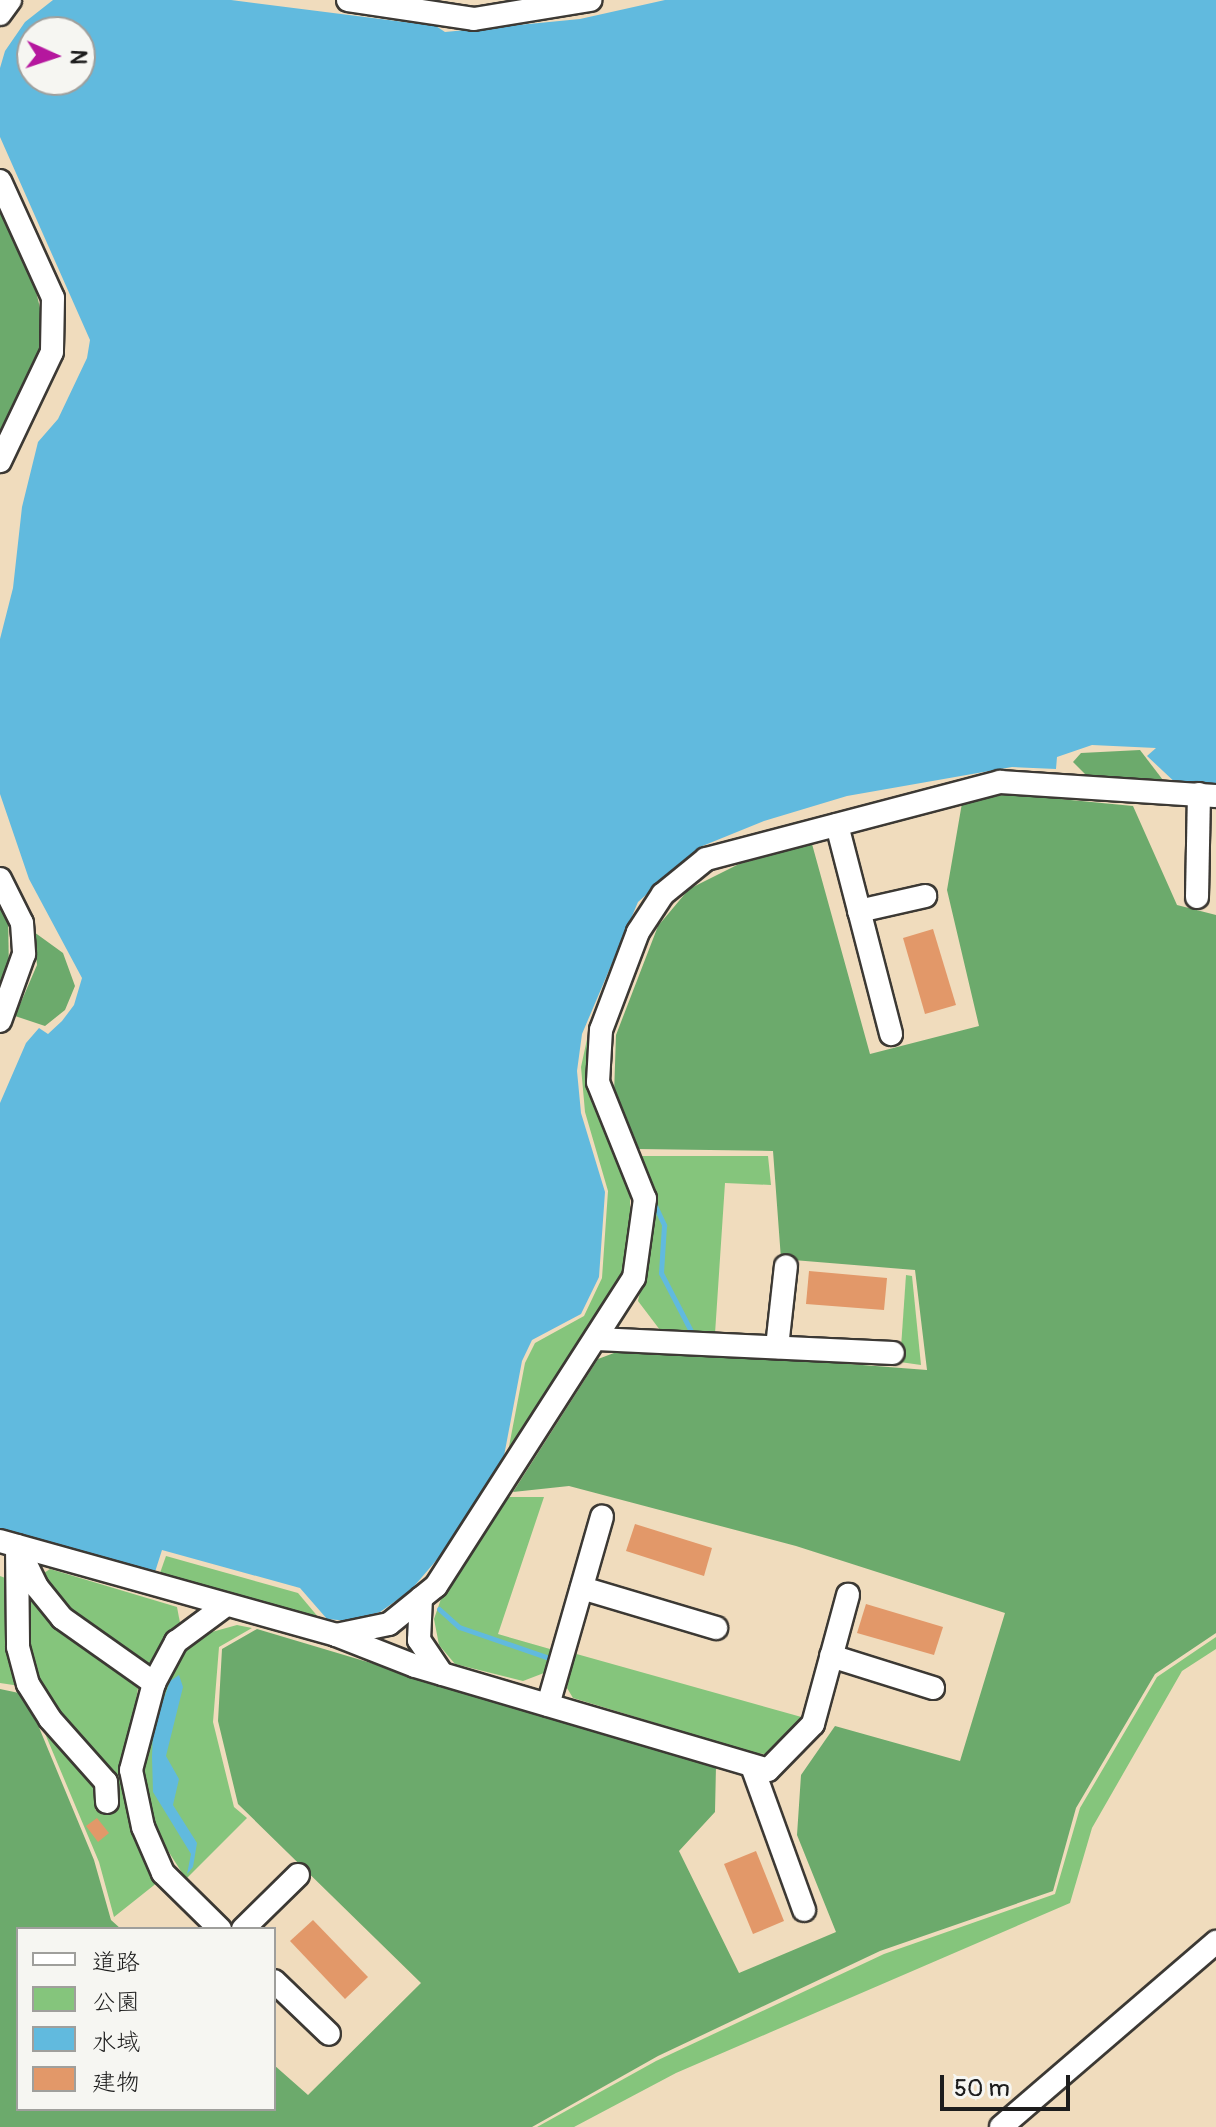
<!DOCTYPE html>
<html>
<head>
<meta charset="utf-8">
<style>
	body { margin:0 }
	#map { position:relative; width:1216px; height:2127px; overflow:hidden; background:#f0dcbd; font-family:Pangolin,"Klee One",sans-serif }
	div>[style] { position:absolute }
	.green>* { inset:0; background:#85c57c }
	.forest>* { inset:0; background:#6caa6c }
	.water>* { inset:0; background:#61bade }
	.stream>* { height:5px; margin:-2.5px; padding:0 2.5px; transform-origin:2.5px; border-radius:2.5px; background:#61bade }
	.building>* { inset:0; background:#e29869 }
	.roads { filter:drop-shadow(2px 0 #3c3934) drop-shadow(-2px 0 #3c3934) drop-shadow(0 2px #3c3934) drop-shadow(0 -2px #3c3934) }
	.minor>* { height:22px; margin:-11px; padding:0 11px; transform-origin:11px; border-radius:11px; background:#fff }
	span { translate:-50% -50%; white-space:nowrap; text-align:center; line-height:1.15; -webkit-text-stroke:8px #f6f6f2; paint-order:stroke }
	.legend { position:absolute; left:16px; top:1927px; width:260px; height:184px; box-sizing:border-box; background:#f6f6f2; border:2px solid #9f9f9c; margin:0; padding:10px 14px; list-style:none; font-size:24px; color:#1c1c1c }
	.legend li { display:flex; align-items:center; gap:16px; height:40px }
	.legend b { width:40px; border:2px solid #9f9f9c }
	.north { position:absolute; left:16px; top:16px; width:80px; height:80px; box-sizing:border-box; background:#f6f6f2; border:2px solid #9f9f9c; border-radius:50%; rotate:93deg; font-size:22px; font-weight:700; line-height:32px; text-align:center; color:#1c1c1c }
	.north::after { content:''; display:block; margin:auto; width:28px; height:36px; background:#b5179e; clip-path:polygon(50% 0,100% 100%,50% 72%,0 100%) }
	.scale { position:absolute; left:940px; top:2075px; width:130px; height:36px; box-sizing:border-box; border:4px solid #1c1c1c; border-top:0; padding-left:10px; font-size:24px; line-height:28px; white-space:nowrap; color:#1c1c1c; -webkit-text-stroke:6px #f6f6f2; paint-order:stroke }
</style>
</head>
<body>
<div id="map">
	<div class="green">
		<div style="clip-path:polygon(589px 1030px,588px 1067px,630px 1186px,630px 1246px,617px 1286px,597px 1322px,544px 1394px,507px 1457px,525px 1363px,535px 1343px,584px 1316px,602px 1278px,608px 1191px,585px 1112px,581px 1067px)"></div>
		<div style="clip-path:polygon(640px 1156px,768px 1156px,771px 1185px,725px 1183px,715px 1334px,660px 1330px,638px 1301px,654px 1226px,650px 1179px)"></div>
		<div style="clip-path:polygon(906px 1275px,912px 1276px,921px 1365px,900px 1362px)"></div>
		<div style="clip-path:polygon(506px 1497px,544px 1497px,498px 1634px,557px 1651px,544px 1673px,523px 1681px,455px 1664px,439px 1645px,434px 1619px,442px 1596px)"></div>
		<div style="clip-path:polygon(166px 1556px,298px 1593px,319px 1618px,301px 1618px,160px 1573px)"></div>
		<div style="clip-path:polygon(50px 1569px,177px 1607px,181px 1628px,149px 1664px,139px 1663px,67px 1613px,44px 1582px,44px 1573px)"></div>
		<div style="clip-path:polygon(0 1576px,8px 1579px,20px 1686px,0 1683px)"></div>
		<div style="clip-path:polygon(31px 1596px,138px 1688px,128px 1751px,158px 1882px,114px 1917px,99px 1862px,41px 1724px,85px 1766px,96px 1789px,95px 1810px,108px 1809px,86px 1746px,39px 1689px,26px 1651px,23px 1603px)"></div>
		<div style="clip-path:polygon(237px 1625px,252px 1628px,219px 1647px,213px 1722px,234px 1807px,247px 1818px,186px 1879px,147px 1818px,142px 1777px,147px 1732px,161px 1685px,183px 1647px,201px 1635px)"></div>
		<div style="clip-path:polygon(1216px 1637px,1216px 1649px,1182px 1671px,1092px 1828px,1070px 1903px,676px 2073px,574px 2127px,537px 2127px,656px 2061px,884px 1954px,1055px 1894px,1080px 1808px,1157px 1677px)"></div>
		<div style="clip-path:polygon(573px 1653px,805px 1718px,773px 1755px,754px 1753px,573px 1698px,567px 1688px)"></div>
	</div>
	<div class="forest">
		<div style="clip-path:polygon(0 205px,30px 266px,45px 329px,34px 376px,0 438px)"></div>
		<div style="clip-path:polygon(1140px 750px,1166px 784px,1088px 777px,1073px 762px,1081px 753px)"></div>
		<div style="clip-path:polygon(1008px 794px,1133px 806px,1177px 905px,1216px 915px,1216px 1633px,1155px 1674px,1076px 1808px,1053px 1891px,880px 1951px,658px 2056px,532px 2127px,0 2127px,0 1689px,19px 1693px,38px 1725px,94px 1860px,111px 1920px,121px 1929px,18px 1929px,18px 2109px,274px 2109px,274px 2065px,308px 2095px,421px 1983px,238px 1804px,218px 1721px,222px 1649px,257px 1629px,716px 1766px,715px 1812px,679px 1851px,739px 1973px,836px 1932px,797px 1835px,801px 1775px,835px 1726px,960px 1761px,1005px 1613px,796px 1546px,569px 1486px,513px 1492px,598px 1359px,630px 1347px,927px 1370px,915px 1270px,781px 1259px,773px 1151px,638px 1149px,614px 1094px,616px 1035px,658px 926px,689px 889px,739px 864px,812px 844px,870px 1054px,979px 1026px,947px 890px,962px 803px)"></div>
		<div style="clip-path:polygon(0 904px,8px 914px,9px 974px,0 995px)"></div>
		<div style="clip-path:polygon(34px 932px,63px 953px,75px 986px,65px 1010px,45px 1026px,15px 1016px,37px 965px)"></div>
	</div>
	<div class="water">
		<div style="clip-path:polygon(evenodd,53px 0,231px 0,436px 26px,445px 32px,580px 19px,665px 0,1216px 0,1216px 786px,1179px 786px,1147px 756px,1156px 748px,1092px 745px,1057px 757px,1056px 769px,1012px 767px,847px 796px,764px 821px,700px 847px,638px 902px,582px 1034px,577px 1071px,581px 1113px,605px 1192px,599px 1277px,581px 1314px,532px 1340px,522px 1361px,504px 1456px,440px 1556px,410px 1591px,380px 1612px,349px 1621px,327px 1619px,300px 1588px,162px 1550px,155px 1572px,0 1528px,0 1103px,26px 1043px,39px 1028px,48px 1034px,62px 1021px,74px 1005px,82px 978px,29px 879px,0 794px,0 639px,13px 588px,22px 507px,38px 442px,58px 419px,87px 358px,90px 340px,0 137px,0 68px,5px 51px,25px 22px,53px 0,32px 32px,80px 32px,80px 80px,32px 80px,32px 32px)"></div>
		<div style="clip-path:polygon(179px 1675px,183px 1687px,166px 1756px,179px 1779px,173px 1805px,197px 1843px,193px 1867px,187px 1874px,191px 1854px,153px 1792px,152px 1757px,153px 1729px,170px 1681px)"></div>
	</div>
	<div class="stream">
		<div style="left:652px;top:1199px;width:29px;rotate:65deg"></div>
		<div style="left:664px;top:1225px;width:48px;rotate:93.6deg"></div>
		<div style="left:661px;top:1273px;width:65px;rotate:62.7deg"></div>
		<div style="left:439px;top:1609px;width:27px;rotate:42deg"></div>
		<div style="left:459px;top:1627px;width:98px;rotate:19deg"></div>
	</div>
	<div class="building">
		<div style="clip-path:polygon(933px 929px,956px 1005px,925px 1014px,903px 938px)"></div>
		<div style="clip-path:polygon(809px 1271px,887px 1278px,884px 1310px,806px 1304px)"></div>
		<div style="clip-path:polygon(635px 1524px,712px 1548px,704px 1576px,626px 1551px)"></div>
		<div style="clip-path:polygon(866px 1604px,943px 1627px,934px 1655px,857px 1633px)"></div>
		<div style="clip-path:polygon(97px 1818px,109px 1833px,98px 1842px,86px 1826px)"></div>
		<div style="clip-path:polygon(756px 1851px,784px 1921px,753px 1934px,724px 1864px)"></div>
		<div style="clip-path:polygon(313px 1920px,368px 1977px,345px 1999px,290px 1941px)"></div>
	</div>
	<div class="roads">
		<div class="minor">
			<div style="left:348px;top:0;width:127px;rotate:8.6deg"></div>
			<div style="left:474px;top:19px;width:118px;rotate:-9.3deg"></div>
			<div style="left:0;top:14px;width:17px;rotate:-54deg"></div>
			<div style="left:0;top:181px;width:128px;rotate:65.6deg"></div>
			<div style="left:53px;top:298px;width:54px;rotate:91.1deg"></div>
			<div style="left:52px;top:352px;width:121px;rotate:115.5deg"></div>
			<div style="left:837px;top:825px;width:216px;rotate:75.5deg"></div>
			<div style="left:0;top:879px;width:49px;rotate:63.4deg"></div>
			<div style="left:22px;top:923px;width:31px;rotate:86deg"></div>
			<div style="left:24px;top:954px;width:71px;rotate:109.7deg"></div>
			<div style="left:1197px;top:897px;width:103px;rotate:-88.9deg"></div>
			<div style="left:859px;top:911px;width:68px;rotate:-12.8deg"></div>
			<div style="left:597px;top:1339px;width:296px;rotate:2.7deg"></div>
			<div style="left:777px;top:1347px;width:81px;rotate:-83.7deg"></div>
			<div style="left:0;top:1541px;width:349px;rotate:15.6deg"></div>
			<div style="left:336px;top:1635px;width:85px;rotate:21.4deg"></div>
			<div style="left:415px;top:1666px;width:368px;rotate:16.4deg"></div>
			<div style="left:768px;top:1770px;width:64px;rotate:-45.6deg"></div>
			<div style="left:813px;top:1724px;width:134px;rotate:-74.8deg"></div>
			<div style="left:17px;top:1546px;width:101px;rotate:89.4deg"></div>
			<div style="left:18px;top:1647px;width:38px;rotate:75deg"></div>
			<div style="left:28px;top:1684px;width:41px;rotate:57.8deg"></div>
			<div style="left:50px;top:1719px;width:84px;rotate:48.4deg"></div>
			<div style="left:106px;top:1782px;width:20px;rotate:87deg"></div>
			<div style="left:21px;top:1554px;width:37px;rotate:64deg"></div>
			<div style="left:37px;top:1587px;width:40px;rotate:51deg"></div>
			<div style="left:62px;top:1618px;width:113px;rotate:35.2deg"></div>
			<div style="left:582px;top:1588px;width:140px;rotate:16.6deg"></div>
			<div style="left:421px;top:1598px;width:42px;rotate:92.7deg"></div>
			<div style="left:419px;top:1640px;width:41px;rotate:55.9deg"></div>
			<div style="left:336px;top:1635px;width:54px;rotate:-11.7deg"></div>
			<div style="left:389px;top:1624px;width:60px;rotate:-39deg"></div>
			<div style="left:436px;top:1586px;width:366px;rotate:-57.3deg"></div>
			<div style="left:634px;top:1278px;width:80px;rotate:-82.1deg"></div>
			<div style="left:645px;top:1199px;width:126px;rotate:-111.9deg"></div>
			<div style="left:598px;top:1082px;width:52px;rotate:-86.7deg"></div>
			<div style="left:601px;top:1030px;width:105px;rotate:-69.3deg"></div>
			<div style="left:638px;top:932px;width:45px;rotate:-56.7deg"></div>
			<div style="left:663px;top:894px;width:55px;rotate:-39.1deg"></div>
			<div style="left:706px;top:859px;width:304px;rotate:-14.7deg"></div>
			<div style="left:1000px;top:782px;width:216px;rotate:3.7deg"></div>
			<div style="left:831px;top:1656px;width:107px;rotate:17.4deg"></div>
			<div style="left:548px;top:1705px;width:196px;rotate:-74deg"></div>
			<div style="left:752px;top:1766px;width:153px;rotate:70.1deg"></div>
			<div style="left:220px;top:1929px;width:80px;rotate:-135.5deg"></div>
			<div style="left:163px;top:1873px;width:50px;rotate:-113.5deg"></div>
			<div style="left:143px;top:1827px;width:58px;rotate:-101.9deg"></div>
			<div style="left:131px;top:1770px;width:90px;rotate:-75.2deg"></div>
			<div style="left:154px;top:1683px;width:47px;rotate:-61.8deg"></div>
			<div style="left:176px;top:1642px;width:62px;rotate:-36.5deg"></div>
			<div style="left:243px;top:1929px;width:77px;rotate:-44.5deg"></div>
			<div style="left:274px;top:1981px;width:76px;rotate:43.9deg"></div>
			<div style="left:1001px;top:2127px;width:284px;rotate:-40.7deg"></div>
		</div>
	</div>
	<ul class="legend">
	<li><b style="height:10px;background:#fff"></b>道路</li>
	<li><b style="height:22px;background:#85c57c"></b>公園</li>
	<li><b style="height:22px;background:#61bade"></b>水域</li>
	<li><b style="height:22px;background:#e29869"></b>建物</li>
	</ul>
	<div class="north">N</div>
	<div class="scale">50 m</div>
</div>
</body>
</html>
